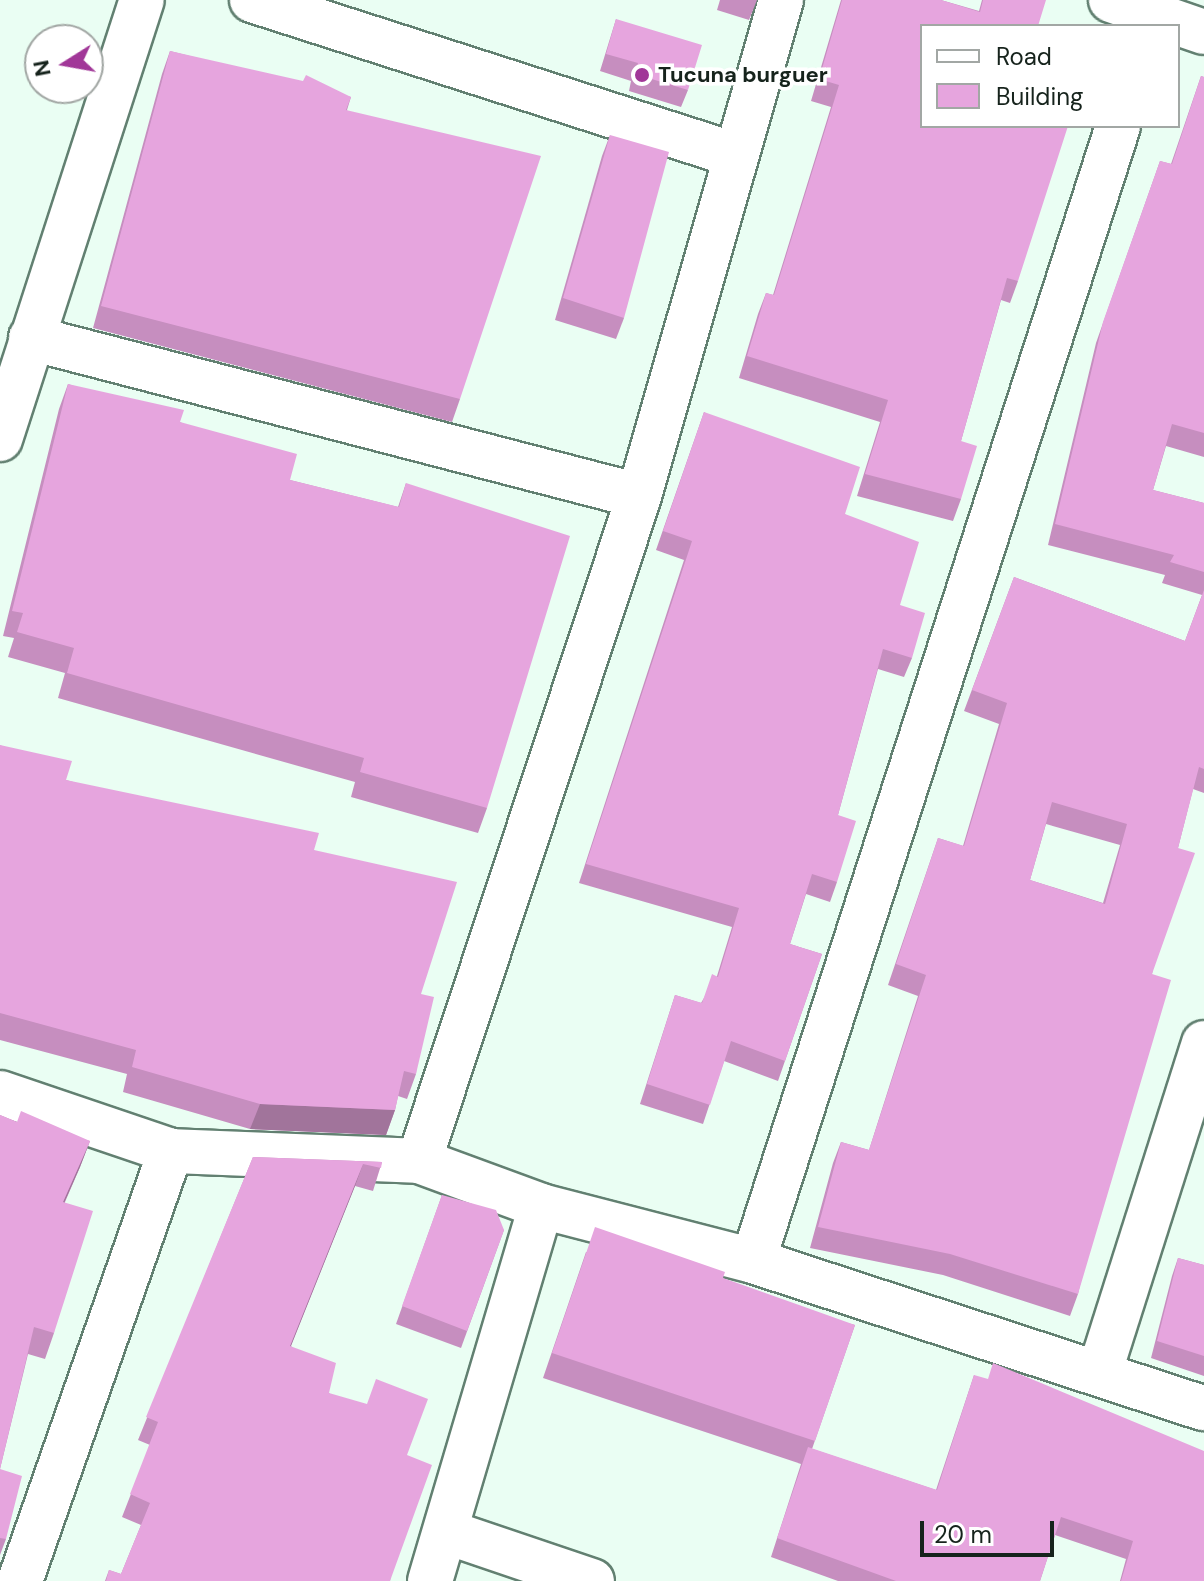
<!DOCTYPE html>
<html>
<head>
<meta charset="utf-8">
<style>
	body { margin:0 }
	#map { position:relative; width:1204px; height:1581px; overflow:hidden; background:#eafef3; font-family:"DM Sans",sans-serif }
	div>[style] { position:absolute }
	.roads { filter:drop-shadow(2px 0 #628071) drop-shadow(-2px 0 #628071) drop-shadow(0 2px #628071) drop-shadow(0 -2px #628071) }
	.street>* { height:44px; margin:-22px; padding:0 22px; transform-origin:22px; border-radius:22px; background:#fff }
	.wall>* { inset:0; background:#c68ebf }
	.shaded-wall>* { inset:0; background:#a1749b }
	.building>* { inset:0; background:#e6a5de }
	.dots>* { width:22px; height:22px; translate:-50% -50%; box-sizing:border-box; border:4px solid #fff; border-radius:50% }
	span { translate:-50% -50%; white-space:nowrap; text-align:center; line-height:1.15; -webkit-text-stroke:7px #fff; paint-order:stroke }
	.poi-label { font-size:22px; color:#16231c; font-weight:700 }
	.left { translate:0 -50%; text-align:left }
	.legend { position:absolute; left:920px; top:24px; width:260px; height:104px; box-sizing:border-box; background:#fff; border:2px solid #a2a7a4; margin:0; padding:10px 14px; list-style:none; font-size:24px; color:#16231c }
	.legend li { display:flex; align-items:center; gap:16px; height:40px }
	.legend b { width:40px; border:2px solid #a2a7a4 }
	.north { position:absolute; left:24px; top:24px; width:80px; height:80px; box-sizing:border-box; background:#fff; border:2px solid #a2a7a4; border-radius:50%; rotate:259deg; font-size:22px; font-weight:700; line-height:32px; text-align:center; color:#16231c }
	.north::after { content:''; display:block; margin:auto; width:28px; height:36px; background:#a13798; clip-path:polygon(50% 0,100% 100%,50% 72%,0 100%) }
	.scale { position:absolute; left:920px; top:1521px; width:134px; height:36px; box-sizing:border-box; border:4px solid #16231c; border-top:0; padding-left:10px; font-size:24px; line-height:28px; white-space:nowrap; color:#16231c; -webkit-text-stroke:6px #fff; paint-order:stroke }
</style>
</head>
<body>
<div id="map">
	<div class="roads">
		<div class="street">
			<div style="left:252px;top:0;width:504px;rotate:17.79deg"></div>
			<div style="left:1111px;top:0;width:98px;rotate:19deg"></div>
			<div style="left:31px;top:338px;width:628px;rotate:14.57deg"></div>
			<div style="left:0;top:439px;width:461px;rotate:-72.1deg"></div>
			<div style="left:0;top:1093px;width:181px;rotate:18.7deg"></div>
			<div style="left:171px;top:1151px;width:248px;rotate:2.3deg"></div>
			<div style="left:419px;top:1161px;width:130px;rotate:20.2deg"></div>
			<div style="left:541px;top:1206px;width:219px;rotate:14.5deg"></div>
			<div style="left:753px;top:1261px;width:474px;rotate:18.1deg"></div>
			<div style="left:419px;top:1161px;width:700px;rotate:-71.69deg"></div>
			<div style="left:639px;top:496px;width:516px;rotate:-74.02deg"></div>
			<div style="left:753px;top:1261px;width:1192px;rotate:-72.17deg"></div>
			<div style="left:1100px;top:1371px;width:344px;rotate:-72.4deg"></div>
			<div style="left:447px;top:1532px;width:153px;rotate:18.7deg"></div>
			<div style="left:20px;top:1581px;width:456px;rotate:-70.7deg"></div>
			<div style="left:430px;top:1581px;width:391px;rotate:-73.5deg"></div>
		</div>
	</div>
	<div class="wall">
		<div style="clip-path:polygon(720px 0,757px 0,749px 20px,717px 10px)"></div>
		<div style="clip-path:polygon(841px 0,941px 0,979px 11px,982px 0,1046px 0,922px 26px,1018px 281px,1010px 303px,1001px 300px,961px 441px,961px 499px,953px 521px,857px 496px,880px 422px,739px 378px,758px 314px,766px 293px,773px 295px,831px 107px,811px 101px)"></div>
		<div style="clip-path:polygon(616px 19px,688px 90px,681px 107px,629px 91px,631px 81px,600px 71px)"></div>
		<div style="clip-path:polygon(170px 51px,351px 97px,347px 110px,460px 399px,452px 422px,93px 328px,162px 74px)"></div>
		<div style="clip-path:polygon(evenodd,1201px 76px,1204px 77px,1204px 457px,1166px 446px,1153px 490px,1204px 503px,1204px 793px,1193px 789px,1178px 848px,1152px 974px,1078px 1294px,1070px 1316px,943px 1275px,810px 1248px,833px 1163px,841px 1142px,869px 1150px,918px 996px,888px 985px,938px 838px,963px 846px,999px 724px,964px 711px,1014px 577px,1185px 641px,1202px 595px,1162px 583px,1165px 575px,1048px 545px,1096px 343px,1160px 161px,1171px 164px,1201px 76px,1046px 824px,1120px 845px,1103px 903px,1030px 880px,1046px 824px)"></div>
		<div style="clip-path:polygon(610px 135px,624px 318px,616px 339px,555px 320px,602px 156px)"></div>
		<div style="clip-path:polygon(68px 384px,180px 422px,290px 480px,398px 507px,406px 483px,487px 808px,478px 833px,351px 797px,355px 782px,58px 698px,65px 673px,8px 657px,14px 638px,3px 636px,59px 409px)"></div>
		<div style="clip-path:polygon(704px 412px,845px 514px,900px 605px,912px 658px,904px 677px,878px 669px,838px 815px,837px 882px,830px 902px,806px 894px,790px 944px,822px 954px,778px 1081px,724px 1061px,703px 1124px,640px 1104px,675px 995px,701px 1003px,717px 976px,732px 927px,579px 883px,684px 560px,656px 550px)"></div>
		<div style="clip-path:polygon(0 745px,66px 780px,314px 850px,421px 994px,416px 1074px,407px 1099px,398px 1096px,395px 1110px,386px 1135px,250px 1129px,123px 1092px,127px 1074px,0 1040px)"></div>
		<div style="clip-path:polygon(0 1115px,17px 1122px,90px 1141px,80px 1167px,65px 1202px,54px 1333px,45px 1359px,28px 1354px,0 1469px,6px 1539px,0 1555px)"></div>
		<div style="clip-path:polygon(253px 1157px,382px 1162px,373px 1191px,355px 1186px,291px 1346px,329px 1393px,407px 1455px,390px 1581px,105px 1581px,109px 1570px,121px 1574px,141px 1525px,122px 1517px,150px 1445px,138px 1440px)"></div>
		<div style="clip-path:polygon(442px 1195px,504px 1230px,461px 1348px,396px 1324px)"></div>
		<div style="clip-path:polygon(586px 1252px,855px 1325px,812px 1449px,936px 1490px,974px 1375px,1204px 1581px,1120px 1581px,1126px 1559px,1055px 1535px,1040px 1581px,838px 1581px,771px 1557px,801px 1464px,543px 1378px)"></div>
		<div style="clip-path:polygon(1178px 1258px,1204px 1265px,1204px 1263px,1204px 1376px,1151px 1358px,1172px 1276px)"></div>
	</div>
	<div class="shaded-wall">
		<div style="clip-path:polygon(260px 1104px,395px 1110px,386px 1135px,250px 1129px)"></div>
		<div style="clip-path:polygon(90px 1141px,80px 1167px,53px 1228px,63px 1202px)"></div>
		<div style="clip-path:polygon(363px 1164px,355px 1186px,282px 1368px,290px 1346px)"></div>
	</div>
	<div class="building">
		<div style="clip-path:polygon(842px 0,941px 0,980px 12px,983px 0,1046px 0,1038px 26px,922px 26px,922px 126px,1068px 126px,1018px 281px,1007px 278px,961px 441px,977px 446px,961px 499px,865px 474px,888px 400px,747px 356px,766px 293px,774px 295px,839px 85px,819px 79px)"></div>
		<div style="clip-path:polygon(616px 19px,702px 45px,688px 90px,635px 74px,638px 63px,606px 54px)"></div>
		<div style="clip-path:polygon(170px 51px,303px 81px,306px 75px,351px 97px,346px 110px,541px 156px,460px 399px,101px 306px)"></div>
		<div style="clip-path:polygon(1201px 76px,1204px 77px,1204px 433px,1172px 424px,1153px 490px,1204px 503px,1204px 572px,1170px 562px,1174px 555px,1055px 524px,1103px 322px,1160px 161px,1172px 164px)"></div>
		<div style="clip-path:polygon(610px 135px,669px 152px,624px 318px,563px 298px)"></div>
		<div style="clip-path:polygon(68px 384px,184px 410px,180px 422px,297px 454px,290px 480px,399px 507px,406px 483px,570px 536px,487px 808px,360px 772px,364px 758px,67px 673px,74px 648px,17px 632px,23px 613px,12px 611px)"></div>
		<div style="clip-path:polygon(704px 412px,860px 467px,845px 514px,919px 542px,900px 605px,925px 613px,912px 658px,883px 649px,838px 815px,856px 821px,837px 882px,812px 874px,790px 944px,822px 954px,785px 1061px,731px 1041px,710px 1105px,647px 1084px,675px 995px,702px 1003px,712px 974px,718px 977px,739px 908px,586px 864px,692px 541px,663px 531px)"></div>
		<div style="clip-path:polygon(evenodd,1014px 577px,1185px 641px,1204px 590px,1204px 769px,1199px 767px,1178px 848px,1195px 853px,1152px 974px,1171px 980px,1078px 1294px,950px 1254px,818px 1227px,841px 1142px,869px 1150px,926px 975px,896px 964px,938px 838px,964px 846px,1007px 703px,972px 690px,1014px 577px,1052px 802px,1127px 824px,1105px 904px,1030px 880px,1052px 802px)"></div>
		<div style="clip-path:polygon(0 745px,72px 761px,66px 780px,319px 833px,314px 850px,457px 882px,421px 994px,434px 997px,416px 1074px,404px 1071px,395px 1110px,260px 1104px,132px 1067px,136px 1050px,0 1013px)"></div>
		<div style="clip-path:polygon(21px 1111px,90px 1141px,63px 1202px,93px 1211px,54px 1333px,34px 1327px,0 1469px,22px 1476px,6px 1539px,0 1538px,0 1115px,17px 1122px)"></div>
		<div style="clip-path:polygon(253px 1157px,382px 1162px,381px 1168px,363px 1164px,290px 1346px,336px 1363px,329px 1393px,367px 1404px,376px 1379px,428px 1399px,407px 1455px,432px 1465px,390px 1581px,106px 1581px,109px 1570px,121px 1574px,150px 1503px,130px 1494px,158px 1422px,146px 1417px)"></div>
		<div style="clip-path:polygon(442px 1195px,496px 1210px,504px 1230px,467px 1331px,402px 1306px)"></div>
		<div style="clip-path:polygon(595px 1227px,725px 1272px,723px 1278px,855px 1325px,815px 1441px,552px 1353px)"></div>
		<div style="clip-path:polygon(1178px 1258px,1204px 1265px,1204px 1356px,1157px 1341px)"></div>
		<div style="clip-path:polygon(993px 1363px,1204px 1451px,1204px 1581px,1121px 1581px,1133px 1541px,1061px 1517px,1040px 1581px,896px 1581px,777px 1538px,808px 1447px,937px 1490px,974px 1375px,988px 1379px)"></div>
	</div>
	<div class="dots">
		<div style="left:642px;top:75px;background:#a13798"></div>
	</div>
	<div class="poi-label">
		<span class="left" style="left:658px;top:75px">Tucuna burguer</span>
	</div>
	<ul class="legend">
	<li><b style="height:10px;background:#fff"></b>Road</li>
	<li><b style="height:22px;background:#e6a5de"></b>Building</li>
	</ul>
	<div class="north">N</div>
	<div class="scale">20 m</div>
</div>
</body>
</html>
